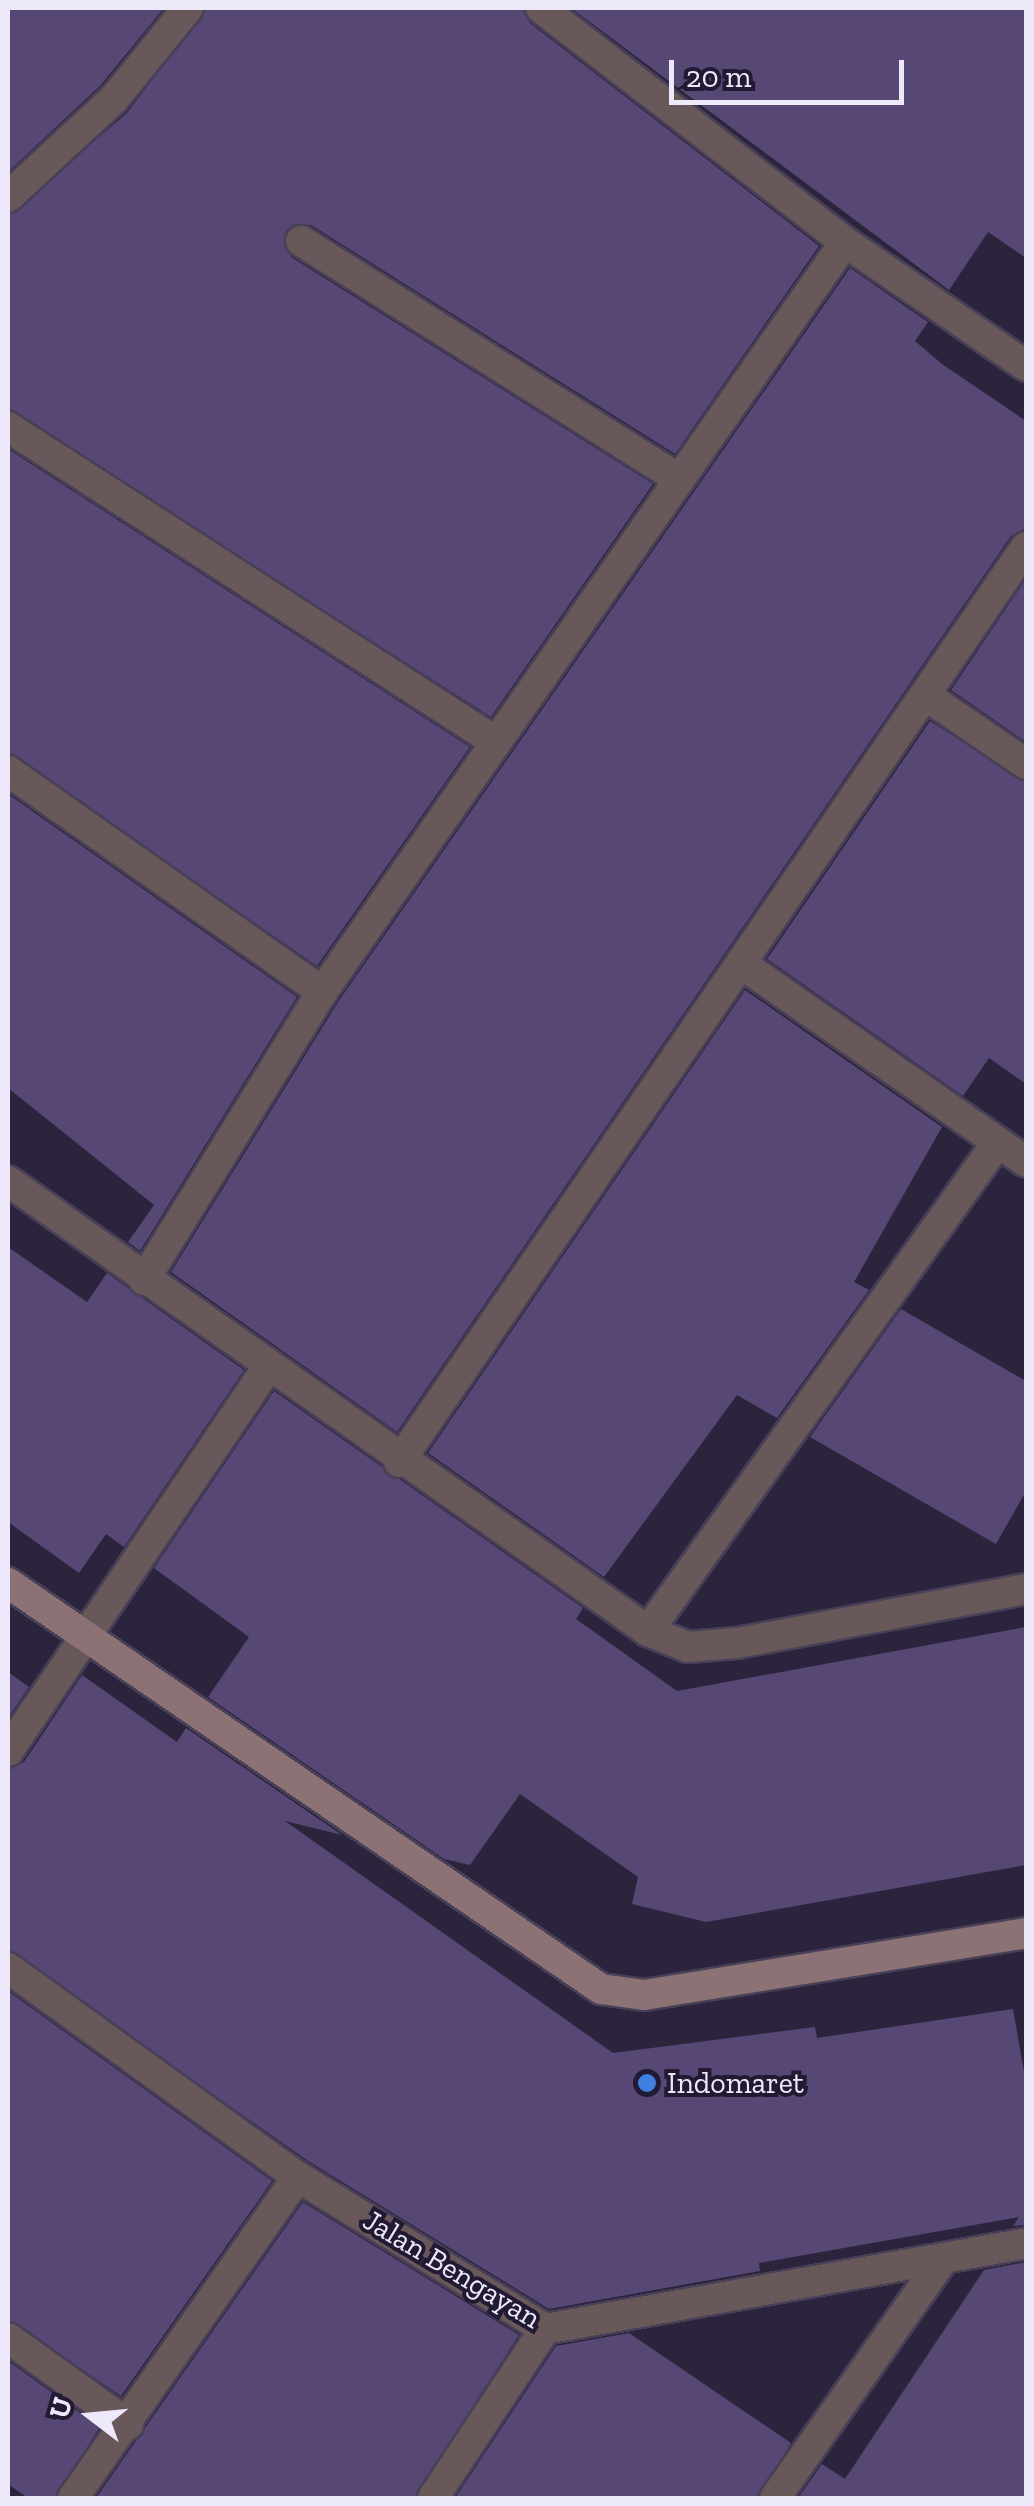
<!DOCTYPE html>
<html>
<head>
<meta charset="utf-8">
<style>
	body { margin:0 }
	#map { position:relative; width:1034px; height:2506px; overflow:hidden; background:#2c243d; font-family:"Zilla Slab",serif }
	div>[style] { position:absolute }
	.building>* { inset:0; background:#564775 }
	.roads { filter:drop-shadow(2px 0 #474057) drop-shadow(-2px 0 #474057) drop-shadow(0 2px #474057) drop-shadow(0 -2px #474057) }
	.street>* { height:30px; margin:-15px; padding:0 15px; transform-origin:15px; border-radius:15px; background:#69585a }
	.secondary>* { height:30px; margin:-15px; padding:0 15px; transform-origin:15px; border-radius:15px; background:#8c7275 }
	.dots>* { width:28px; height:28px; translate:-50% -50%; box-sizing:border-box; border:5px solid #221a33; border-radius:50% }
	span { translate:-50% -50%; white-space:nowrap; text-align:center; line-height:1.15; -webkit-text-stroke:8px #221a33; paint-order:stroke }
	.poi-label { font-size:30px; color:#ede9fa }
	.left { translate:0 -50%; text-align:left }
	.street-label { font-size:30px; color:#ede9fa }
	.frame { position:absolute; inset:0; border:10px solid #ede9fa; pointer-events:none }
	.north { position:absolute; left:40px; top:2366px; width:100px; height:100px; -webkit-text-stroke:8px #221a33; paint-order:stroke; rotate:286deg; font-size:28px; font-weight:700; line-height:40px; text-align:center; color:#ede9fa }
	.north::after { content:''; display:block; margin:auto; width:35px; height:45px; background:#ede9fa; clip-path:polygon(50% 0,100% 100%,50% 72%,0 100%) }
	.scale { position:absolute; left:669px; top:60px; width:235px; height:45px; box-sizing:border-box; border:5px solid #ede9fa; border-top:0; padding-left:12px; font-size:30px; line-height:35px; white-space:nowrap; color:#ede9fa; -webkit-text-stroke:8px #221a33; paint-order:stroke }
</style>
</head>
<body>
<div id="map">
	<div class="building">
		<div style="clip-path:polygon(8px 8px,164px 8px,100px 86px,8px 172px)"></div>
		<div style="clip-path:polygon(206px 8px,523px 8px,530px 23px,819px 246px,675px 454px,311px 225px,286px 230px,291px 257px,653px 484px,491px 717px,8px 408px,8px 215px,127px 113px)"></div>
		<div style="clip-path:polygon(571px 8px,1026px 8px,1026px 258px,988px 232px,949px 290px)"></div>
		<div style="clip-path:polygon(850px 268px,928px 322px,915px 341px,942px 364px,1026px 421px,1026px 528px,1011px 536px,397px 1432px,171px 1272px,338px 1002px)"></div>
		<div style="clip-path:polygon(8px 449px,470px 747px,317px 966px,8px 753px)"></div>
		<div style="clip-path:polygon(1026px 579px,1026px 742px,951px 690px)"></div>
		<div style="clip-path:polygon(930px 721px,1026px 782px,1026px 1084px,989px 1058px,963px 1096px,767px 959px)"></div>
		<div style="clip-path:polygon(8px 794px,297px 997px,140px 1251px,128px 1242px,154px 1205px,8px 1088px)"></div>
		<div style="clip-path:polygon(745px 990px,942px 1127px,854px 1282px,869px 1290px,777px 1418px,737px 1395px,604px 1577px,428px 1453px)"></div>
		<div style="clip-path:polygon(8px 1247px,87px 1302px,107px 1273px,244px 1370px,124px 1547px,106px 1534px,79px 1573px,8px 1522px)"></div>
		<div style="clip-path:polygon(901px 1309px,1026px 1381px,1026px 1491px,996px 1544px,810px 1437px)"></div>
		<div style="clip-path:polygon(274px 1391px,583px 1608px,576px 1619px,677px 1691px,1026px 1627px,1026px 1865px,706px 1922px,632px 1904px,638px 1877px,520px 1794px,470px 1865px,444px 1859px,208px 1697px,249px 1637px,154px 1568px)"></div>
		<div style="clip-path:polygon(8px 1672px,29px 1687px,8px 1718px)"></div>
		<div style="clip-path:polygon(82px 1675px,177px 1742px,186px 1728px,342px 1835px,285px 1821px,613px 2053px,815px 2027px,817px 2038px,1013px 2009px,1026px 2083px,1026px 2225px,1013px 2226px,1019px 2217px,759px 2263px,760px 2271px,549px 2309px,308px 2161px,8px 1950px,8px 1770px,24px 1762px)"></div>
		<div style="clip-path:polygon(8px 1991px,272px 2181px,121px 2396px,8px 2320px)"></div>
		<div style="clip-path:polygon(303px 2202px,519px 2335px,414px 2498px,96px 2498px)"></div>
		<div style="clip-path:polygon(1026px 2262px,1026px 2498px,798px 2498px,822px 2464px,845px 2479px,984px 2270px)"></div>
		<div style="clip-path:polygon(629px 2333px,791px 2443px,757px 2498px,455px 2498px,556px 2346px)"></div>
		<div style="clip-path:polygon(8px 2361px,100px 2427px,55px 2498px,28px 2498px,8px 2484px)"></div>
	</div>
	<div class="roads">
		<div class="street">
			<div style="left:541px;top:8px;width:384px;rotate:37.6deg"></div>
			<div style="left:845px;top:242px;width:219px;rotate:34.4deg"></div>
			<div style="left:8px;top:197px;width:144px;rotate:-42.8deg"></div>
			<div style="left:114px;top:99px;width:117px;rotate:-50.9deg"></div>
			<div style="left:301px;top:241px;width:445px;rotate:32.2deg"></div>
			<div style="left:8px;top:427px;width:577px;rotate:32.84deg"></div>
			<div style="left:928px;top:697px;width:119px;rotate:34.4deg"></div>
			<div style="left:8px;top:771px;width:384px;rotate:35.1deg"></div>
			<div style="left:743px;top:965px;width:345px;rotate:34.8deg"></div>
			<div style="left:8px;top:1181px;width:782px;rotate:35.11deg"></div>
			<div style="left:648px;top:1631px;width:43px;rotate:21.8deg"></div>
			<div style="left:688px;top:1647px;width:49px;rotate:-4.7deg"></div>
			<div style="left:737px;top:1643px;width:294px;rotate:-10.6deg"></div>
			<div style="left:144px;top:1280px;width:339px;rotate:-58.3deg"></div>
			<div style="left:322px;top:992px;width:914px;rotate:-55.11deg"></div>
			<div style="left:399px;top:1462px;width:1109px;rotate:-55.58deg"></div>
			<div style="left:648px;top:1631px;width:601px;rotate:-54.41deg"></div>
			<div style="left:8px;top:1751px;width:460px;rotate:-55.9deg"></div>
			<div style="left:8px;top:1968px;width:357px;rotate:35.8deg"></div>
			<div style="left:298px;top:2177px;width:290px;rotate:31.6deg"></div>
			<div style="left:545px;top:2329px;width:489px;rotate:-10.1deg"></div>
			<div style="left:8px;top:2338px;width:148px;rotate:35.6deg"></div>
			<div style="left:73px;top:2498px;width:392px;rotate:-55deg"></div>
			<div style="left:433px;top:2498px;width:203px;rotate:-56.5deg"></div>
			<div style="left:775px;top:2498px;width:292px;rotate:-54.9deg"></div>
		</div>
		<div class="secondary">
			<div style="left:8px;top:1583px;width:719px;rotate:34.4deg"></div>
			<div style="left:601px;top:1989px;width:43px;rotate:7.9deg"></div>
			<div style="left:644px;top:1995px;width:387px;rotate:-9.2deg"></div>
		</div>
	</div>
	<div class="dots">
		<div style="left:647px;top:2083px;background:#3f7fe0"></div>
	</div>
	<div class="poi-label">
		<span class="left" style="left:667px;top:2083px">Indomaret</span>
	</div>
	<div class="street-label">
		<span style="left:452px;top:2269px;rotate:31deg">Jalan Bengayan</span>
	</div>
	<div class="frame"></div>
	<div class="north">U</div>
	<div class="scale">20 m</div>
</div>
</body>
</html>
